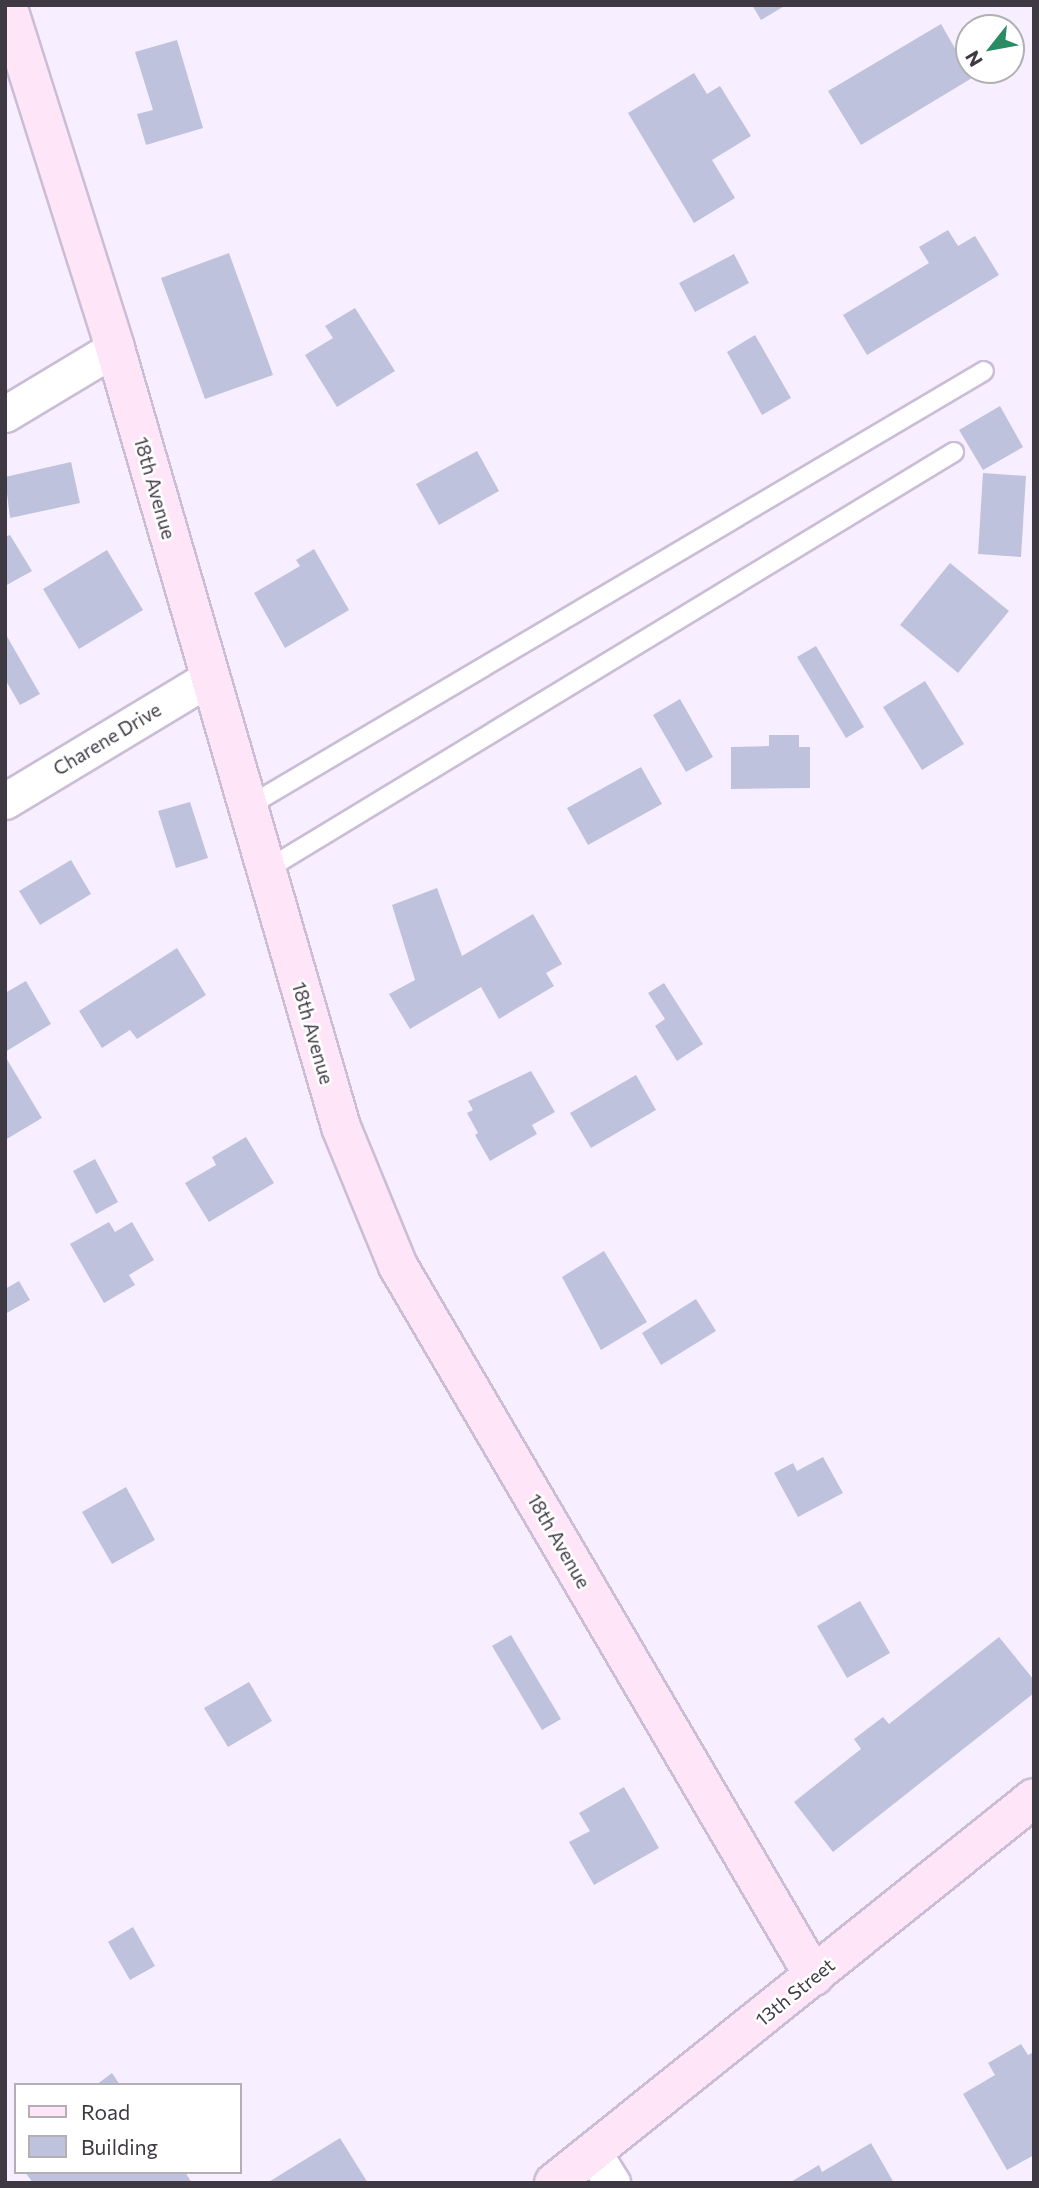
<!DOCTYPE html>
<html>
<head>
<meta charset="utf-8">
<style>
	body { margin:0 }
	#map { position:relative; width:1039px; height:2188px; overflow:hidden; background:#f7efff; font-family:Commissioner,sans-serif }
	div>[style] { position:absolute }
	.building>* { inset:0; background:#bec2dd }
	.roads { filter:drop-shadow(2px 0 #cabdd6) drop-shadow(-2px 0 #cabdd6) drop-shadow(0 2px #cabdd6) drop-shadow(0 -2px #cabdd6) }
	.lane>* { height:18px; margin:-9px; padding:0 9px; transform-origin:9px; border-radius:9px; background:#fff }
	.street>* { height:35px; margin:-17.5px; padding:0 17.5px; transform-origin:17.5px; border-radius:17.5px; background:#fff }
	.secondary>* { height:38px; margin:-19px; padding:0 19px; transform-origin:19px; border-radius:19px; background:#fee6f8 }
	span { translate:-50% -50%; white-space:nowrap; text-align:center; line-height:1.15; -webkit-text-stroke:5px #fff; paint-order:stroke }
	.street-label { font-size:19px; color:#3e3943 }
	.frame { position:absolute; inset:0; border:7px solid #3e3943; pointer-events:none }
	.legend { position:absolute; left:14px; top:2083px; width:228px; height:91px; box-sizing:border-box; background:#fff; border:2px solid #b2b0b4; margin:0; padding:9px 12px; list-style:none; font-size:21px; color:#3e3943 }
	.legend li { display:flex; align-items:center; gap:14px; height:35px }
	.legend b { width:35px; border:2px solid #b2b0b4 }
	.north { position:absolute; left:955px; top:14px; width:70px; height:70px; box-sizing:border-box; background:#fff; border:2px solid #b2b0b4; border-radius:50%; rotate:239deg; font-size:19px; font-weight:700; line-height:28px; text-align:center; color:#3e3943 }
	.north::after { content:''; display:block; margin:auto; width:24px; height:32px; background:#298c65; clip-path:polygon(50% 0,100% 100%,50% 72%,0 100%) }
</style>
</head>
<body>
<div id="map">
	<div class="building">
		<div style="clip-path:polygon(752px 5px,786px 5px,761px 20px)"></div>
		<div style="clip-path:polygon(941px 24px,972px 78px,861px 145px,828px 91px)"></div>
		<div style="clip-path:polygon(177px 40px,203px 128px,146px 145px,137px 114px,153px 110px,135px 52px)"></div>
		<div style="clip-path:polygon(694px 73px,707px 94px,720px 86px,751px 136px,712px 160px,735px 198px,694px 223px,628px 113px)"></div>
		<div style="clip-path:polygon(948px 230px,958px 246px,975px 236px,999px 275px,867px 355px,843px 315px,929px 263px,919px 247px)"></div>
		<div style="clip-path:polygon(229px 253px,273px 375px,205px 399px,161px 278px)"></div>
		<div style="clip-path:polygon(734px 254px,749px 283px,695px 312px,679px 283px)"></div>
		<div style="clip-path:polygon(355px 308px,395px 371px,337px 407px,305px 355px,333px 338px,325px 326px)"></div>
		<div style="clip-path:polygon(755px 335px,791px 398px,762px 415px,727px 352px)"></div>
		<div style="clip-path:polygon(1000px 406px,1023px 447px,983px 470px,959px 430px)"></div>
		<div style="clip-path:polygon(477px 451px,499px 491px,439px 525px,416px 484px)"></div>
		<div style="clip-path:polygon(71px 462px,80px 503px,10px 518px,5px 477px)"></div>
		<div style="clip-path:polygon(983px 473px,1026px 476px,1021px 557px,978px 554px)"></div>
		<div style="clip-path:polygon(10px 535px,32px 571px,5px 586px,5px 537px)"></div>
		<div style="clip-path:polygon(314px 549px,349px 610px,285px 648px,254px 593px,300px 566px,296px 560px)"></div>
		<div style="clip-path:polygon(107px 550px,143px 610px,79px 649px,43px 589px)"></div>
		<div style="clip-path:polygon(950px 563px,1009px 611px,958px 673px,900px 625px)"></div>
		<div style="clip-path:polygon(5px 633px,40px 694px,20px 705px,5px 679px)"></div>
		<div style="clip-path:polygon(816px 646px,864px 727px,846px 738px,797px 657px)"></div>
		<div style="clip-path:polygon(925px 681px,964px 744px,922px 770px,883px 707px)"></div>
		<div style="clip-path:polygon(680px 699px,713px 757px,686px 772px,653px 715px)"></div>
		<div style="clip-path:polygon(769px 735px,799px 735px,799px 747px,810px 747px,810px 788px,731px 789px,731px 747px,769px 746px)"></div>
		<div style="clip-path:polygon(641px 767px,662px 804px,588px 845px,567px 808px)"></div>
		<div style="clip-path:polygon(190px 802px,208px 858px,176px 868px,158px 811px)"></div>
		<div style="clip-path:polygon(71px 860px,91px 894px,40px 925px,19px 891px)"></div>
		<div style="clip-path:polygon(437px 888px,462px 956px,533px 914px,562px 964px,546px 973px,554px 986px,499px 1019px,481px 987px,410px 1029px,389px 994px,415px 980px,392px 905px)"></div>
		<div style="clip-path:polygon(177px 948px,206px 995px,137px 1039px,130px 1030px,102px 1048px,79px 1011px)"></div>
		<div style="clip-path:polygon(26px 981px,51px 1024px,5px 1052px,5px 993px)"></div>
		<div style="clip-path:polygon(664px 983px,703px 1044px,677px 1061px,655px 1026px,665px 1019px,648px 993px)"></div>
		<div style="clip-path:polygon(5px 1056px,42px 1118px,5px 1140px)"></div>
		<div style="clip-path:polygon(531px 1071px,555px 1112px,532px 1125px,537px 1134px,490px 1161px,475px 1135px,478px 1133px,467px 1113px,473px 1110px,468px 1101px)"></div>
		<div style="clip-path:polygon(636px 1075px,656px 1110px,591px 1148px,570px 1113px)"></div>
		<div style="clip-path:polygon(246px 1137px,274px 1183px,209px 1222px,185px 1183px,216px 1165px,212px 1157px)"></div>
		<div style="clip-path:polygon(95px 1159px,118px 1202px,96px 1214px,73px 1171px)"></div>
		<div style="clip-path:polygon(109px 1222px,115px 1232px,132px 1222px,154px 1260px,129px 1275px,135px 1285px,104px 1303px,70px 1244px)"></div>
		<div style="clip-path:polygon(604px 1251px,647px 1322px,601px 1350px,562px 1277px)"></div>
		<div style="clip-path:polygon(19px 1281px,30px 1300px,5px 1314px,5px 1289px)"></div>
		<div style="clip-path:polygon(696px 1299px,716px 1331px,661px 1365px,642px 1333px)"></div>
		<div style="clip-path:polygon(823px 1457px,843px 1493px,798px 1517px,774px 1473px,793px 1463px,797px 1471px)"></div>
		<div style="clip-path:polygon(126px 1487px,155px 1540px,112px 1564px,82px 1512px)"></div>
		<div style="clip-path:polygon(860px 1601px,890px 1653px,847px 1678px,817px 1626px)"></div>
		<div style="clip-path:polygon(511px 1635px,561px 1719px,542px 1730px,492px 1646px)"></div>
		<div style="clip-path:polygon(999px 1637px,1034px 1680px,1034px 1693px,833px 1852px,794px 1802px,861px 1749px,854px 1739px,883px 1717px,889px 1724px)"></div>
		<div style="clip-path:polygon(249px 1682px,272px 1721px,228px 1747px,204px 1708px)"></div>
		<div style="clip-path:polygon(624px 1787px,659px 1848px,594px 1885px,569px 1842px,590px 1831px,579px 1813px)"></div>
		<div style="clip-path:polygon(133px 1927px,155px 1966px,130px 1980px,108px 1942px)"></div>
		<div style="clip-path:polygon(1021px 2044px,1028px 2055px,1034px 2052px,1034px 2155px,1007px 2170px,963px 2094px,995px 2075px,988px 2063px)"></div>
		<div style="clip-path:polygon(112px 2073px,120px 2085px,96px 2085px)"></div>
		<div style="clip-path:polygon(340px 2138px,368px 2183px,267px 2183px)"></div>
		<div style="clip-path:polygon(871px 2143px,894px 2183px,789px 2183px,819px 2165px,822px 2172px)"></div>
		<div style="clip-path:polygon(25px 2172px,185px 2172px,192px 2183px,33px 2183px)"></div>
	</div>
	<div class="roads">
		<div class="lane">
			<div style="left:247px;top:807px;width:856px;rotate:-30.61deg"></div>
			<div style="left:266px;top:870px;width:805px;rotate:-31.28deg"></div>
		</div>
		<div class="street">
			<div style="left:5px;top:414px;width:128px;rotate:-31deg"></div>
			<div style="left:5px;top:801px;width:238px;rotate:-31.1deg"></div>
			<div style="left:593px;top:2152px;width:36px;rotate:58deg"></div>
		</div>
		<div class="secondary">
			<div style="left:7px;top:5px;width:360px;rotate:72.5deg"></div>
			<div style="left:115px;top:348px;width:811px;rotate:73.82deg"></div>
			<div style="left:341px;top:1127px;width:150px;rotate:67.7deg"></div>
			<div style="left:398px;top:1266px;width:823px;rotate:59.63deg"></div>
			<div style="left:554px;top:2183px;width:615px;rotate:-38.73deg"></div>
		</div>
	</div>
	<div class="street-label">
		<span style="left:155px;top:488px;rotate:74deg">18th Avenue</span>
		<span style="left:107px;top:739px;rotate:-31deg">Charene Drive</span>
		<span style="left:313px;top:1033px;rotate:74deg">18th Avenue</span>
		<span style="left:559px;top:1541px;rotate:60deg">18th Avenue</span>
		<span style="left:795px;top:1992px;rotate:-39deg">13th Street</span>
	</div>
	<div class="frame"></div>
	<ul class="legend">
	<li><b style="height:9px;background:#fee6f8"></b>Road</li>
	<li><b style="height:19px;background:#bec2dd"></b>Building</li>
	</ul>
	<div class="north">N</div>
</div>
</body>
</html>
